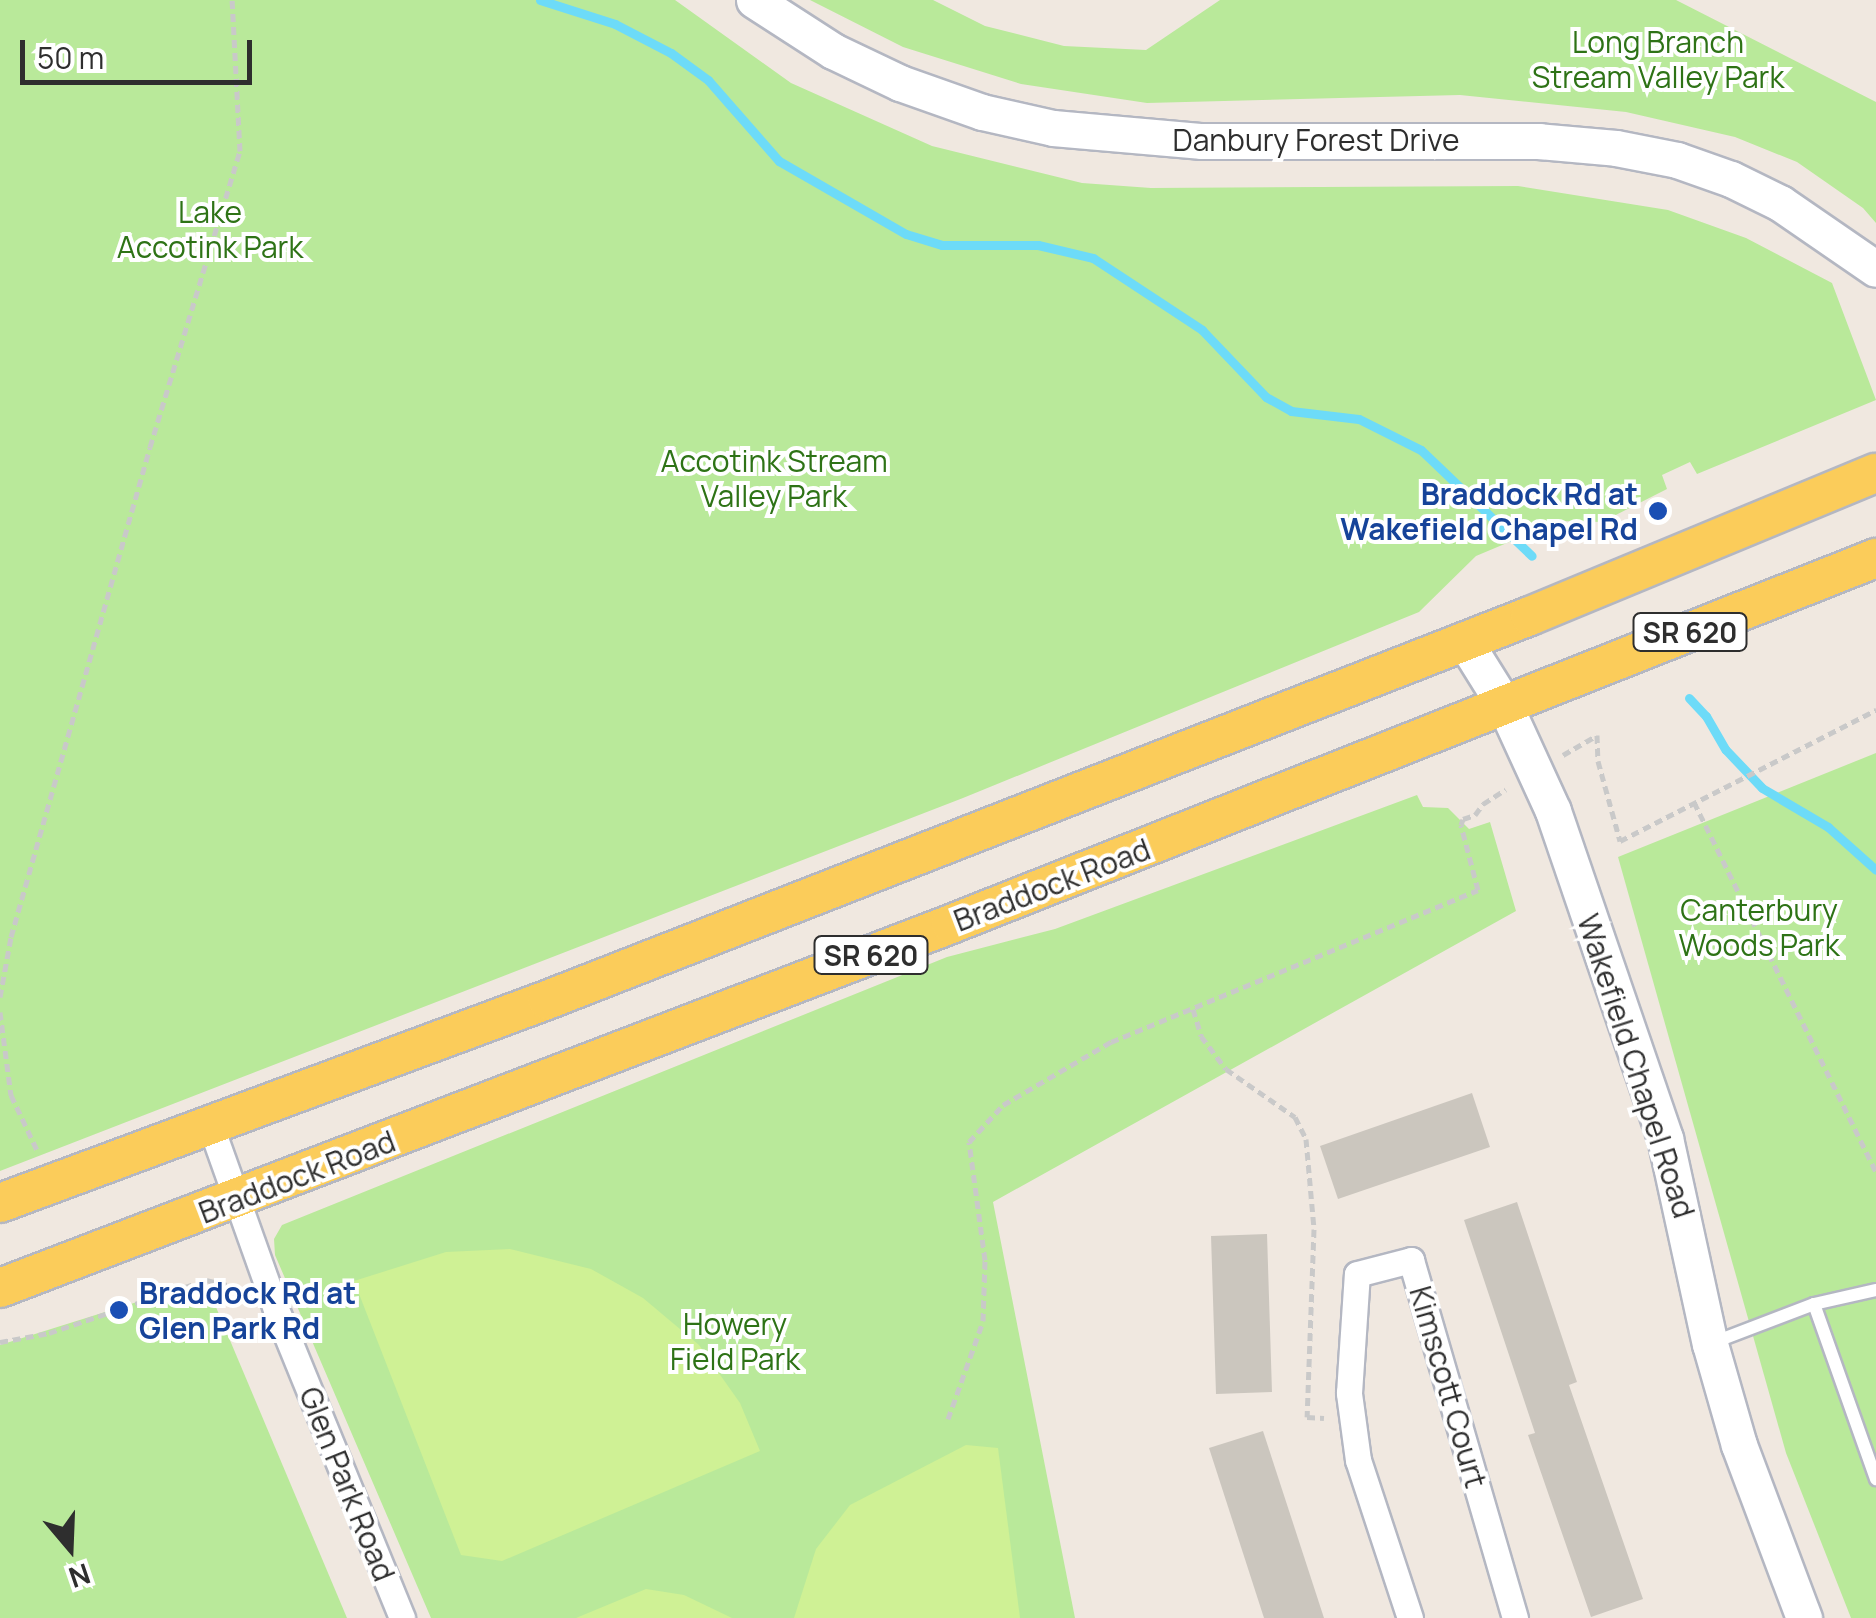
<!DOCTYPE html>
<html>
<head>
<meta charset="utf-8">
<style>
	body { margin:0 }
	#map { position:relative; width:1876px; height:1618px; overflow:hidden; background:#f0e8e0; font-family:Manrope,sans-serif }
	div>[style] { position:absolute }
	.green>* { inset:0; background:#b9e99a }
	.pitch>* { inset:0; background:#cff195 }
	.stream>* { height:9px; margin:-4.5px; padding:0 4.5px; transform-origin:4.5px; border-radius:4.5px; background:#6ddbf8 }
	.building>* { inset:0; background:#cbc6be }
	.path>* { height:5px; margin-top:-2.5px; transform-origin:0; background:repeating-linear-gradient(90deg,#c9c9c9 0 8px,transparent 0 13px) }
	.roads { filter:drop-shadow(2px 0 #b4b7c2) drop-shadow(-2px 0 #b4b7c2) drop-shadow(0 2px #b4b7c2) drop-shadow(0 -2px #b4b7c2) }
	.lane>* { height:12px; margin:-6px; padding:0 6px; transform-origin:6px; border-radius:6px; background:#fff }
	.street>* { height:25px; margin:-12.5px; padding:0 12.5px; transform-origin:12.5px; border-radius:12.5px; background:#fff }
	.secondary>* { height:35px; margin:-17.5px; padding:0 17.5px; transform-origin:17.5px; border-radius:17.5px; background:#fff }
	.primary>* { height:38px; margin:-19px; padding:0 19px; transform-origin:19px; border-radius:19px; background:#fbcc5a }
	.dots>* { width:28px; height:28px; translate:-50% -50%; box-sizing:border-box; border:5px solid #fff; border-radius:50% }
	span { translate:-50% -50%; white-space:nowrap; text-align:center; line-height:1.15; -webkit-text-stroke:8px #fff; paint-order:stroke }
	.shield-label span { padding:2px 8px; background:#fff; border:2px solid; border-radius:8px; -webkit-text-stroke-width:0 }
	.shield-label { font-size:28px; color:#2e2e2e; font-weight:700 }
	.park-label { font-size:30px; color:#2e7316 }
	.street-label { font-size:30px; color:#2e2e2e }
	.transit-label { font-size:30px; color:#164399; font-weight:700 }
	.right { translate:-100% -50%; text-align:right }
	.left { translate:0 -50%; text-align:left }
	.north { position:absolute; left:20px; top:1498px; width:100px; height:100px; -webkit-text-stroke:8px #fff; paint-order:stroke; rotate:161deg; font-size:28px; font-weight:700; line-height:40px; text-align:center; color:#2e2e2e }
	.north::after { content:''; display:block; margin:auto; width:35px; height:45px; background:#2e2e2e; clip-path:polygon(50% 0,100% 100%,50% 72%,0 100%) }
	.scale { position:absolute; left:20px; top:40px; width:232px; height:45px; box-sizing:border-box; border:5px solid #2e2e2e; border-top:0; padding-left:12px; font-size:30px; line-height:35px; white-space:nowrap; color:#2e2e2e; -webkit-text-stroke:8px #fff; paint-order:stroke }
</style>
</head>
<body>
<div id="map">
	<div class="green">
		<div style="clip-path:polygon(0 0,675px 0,791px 83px,932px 146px,1082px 183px,1151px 188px,1518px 186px,1668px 210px,1746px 238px,1832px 283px,1876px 400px,1697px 474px,1690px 462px,1662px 475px,1667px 489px,1602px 522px,1559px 521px,1476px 556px,1419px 612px,963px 798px,0 1171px)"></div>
		<div style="clip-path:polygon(810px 0,933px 0,985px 26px,1064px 46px,1146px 50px,1220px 0,1676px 0,1876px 102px,1876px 223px,1863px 208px,1797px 162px,1735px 137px,1626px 112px,1460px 95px,1147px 103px,1021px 84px,903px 47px)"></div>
		<div style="clip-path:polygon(1876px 753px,1876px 1618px,1851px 1618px,1786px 1453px,1618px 857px)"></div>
		<div style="clip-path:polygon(1417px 795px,1423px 807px,1448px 808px,1469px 829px,1490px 822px,1516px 911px,993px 1202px,1075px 1618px,431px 1618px,275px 1255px,274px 1239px,282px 1225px,947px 957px,1055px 929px)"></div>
		<div style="clip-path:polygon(188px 1286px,213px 1300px,347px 1618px,0 1618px,0 1345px)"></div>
	</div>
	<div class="pitch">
		<div style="clip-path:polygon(510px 1249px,591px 1269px,643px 1298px,699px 1345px,740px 1403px,760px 1451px,502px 1561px,461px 1555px,354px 1281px,446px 1252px)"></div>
		<div style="clip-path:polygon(966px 1445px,998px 1448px,1020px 1618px,794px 1618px,816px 1549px,850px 1505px)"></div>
		<div style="clip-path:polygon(646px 1589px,684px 1595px,732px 1618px,576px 1618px)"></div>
	</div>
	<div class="stream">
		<div style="left:540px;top:0;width:79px;rotate:17.7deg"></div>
		<div style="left:615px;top:24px;width:63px;rotate:27.4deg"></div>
		<div style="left:671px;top:53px;width:46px;rotate:36.1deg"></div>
		<div style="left:708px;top:80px;width:108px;rotate:48.8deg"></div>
		<div style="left:779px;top:161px;width:146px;rotate:29.9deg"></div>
		<div style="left:906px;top:234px;width:38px;rotate:17deg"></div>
		<div style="left:942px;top:245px;width:96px"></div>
		<div style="left:1038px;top:245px;width:57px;rotate:13.3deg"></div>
		<div style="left:1093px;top:258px;width:131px;rotate:33.4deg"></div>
		<div style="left:1202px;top:330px;width:93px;rotate:46.3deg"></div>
		<div style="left:1266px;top:397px;width:29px;rotate:29deg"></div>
		<div style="left:1291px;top:411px;width:68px;rotate:6.7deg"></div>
		<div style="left:1359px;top:419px;width:69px;rotate:26.6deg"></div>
		<div style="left:1421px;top:450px;width:153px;rotate:43.7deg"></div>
		<div style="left:1689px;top:698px;width:25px;rotate:47deg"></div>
		<div style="left:1706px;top:716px;width:39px;rotate:60deg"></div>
		<div style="left:1726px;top:750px;width:52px;rotate:46.5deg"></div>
		<div style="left:1762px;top:788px;width:77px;rotate:30.6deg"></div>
		<div style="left:1828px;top:827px;width:64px;rotate:41.9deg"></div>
	</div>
	<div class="building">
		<div style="clip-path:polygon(1472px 1093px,1490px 1147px,1338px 1199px,1320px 1146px)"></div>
		<div style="clip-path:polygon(1517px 1202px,1577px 1382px,1569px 1385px,1643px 1599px,1591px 1617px,1528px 1435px,1535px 1433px,1464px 1220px)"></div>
		<div style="clip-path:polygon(1267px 1234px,1272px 1392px,1216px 1394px,1211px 1236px)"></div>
		<div style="clip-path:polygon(1263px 1431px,1324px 1618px,1264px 1618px,1209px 1448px)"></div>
	</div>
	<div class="path">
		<div style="left:1563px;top:755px;width:39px;rotate:-30deg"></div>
		<div style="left:1597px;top:735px;width:26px;rotate:88deg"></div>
		<div style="left:1598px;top:761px;width:83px;rotate:74.6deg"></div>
		<div style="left:1620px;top:841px;width:288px;rotate:-27.1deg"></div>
		<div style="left:1694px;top:802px;width:412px;rotate:63.8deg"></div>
		<div style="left:0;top:997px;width:61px;rotate:-79.6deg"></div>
		<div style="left:11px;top:937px;width:509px;rotate:-74.16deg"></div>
		<div style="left:150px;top:447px;width:309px;rotate:-73.1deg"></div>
		<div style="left:240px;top:151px;width:151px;rotate:-93deg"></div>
		<div style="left:1193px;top:1009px;width:28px;rotate:73deg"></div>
		<div style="left:1201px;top:1036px;width:41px;rotate:52.9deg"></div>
		<div style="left:1226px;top:1069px;width:84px;rotate:34.8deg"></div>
		<div style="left:1295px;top:1117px;width:25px;rotate:63deg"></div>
		<div style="left:1306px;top:1139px;width:90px;rotate:84.9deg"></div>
		<div style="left:1314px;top:1229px;width:188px;rotate:92.1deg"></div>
		<div style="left:1307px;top:1417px;width:17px;rotate:3deg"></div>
		<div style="left:0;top:1012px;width:84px;rotate:82.5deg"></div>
		<div style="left:11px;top:1095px;width:63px;rotate:64.7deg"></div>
		<div style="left:0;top:1342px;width:50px;rotate:-10.4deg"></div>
		<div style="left:49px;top:1333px;width:166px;rotate:-18.7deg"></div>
		<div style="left:206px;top:1280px;width:27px;rotate:13deg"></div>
		<div style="left:232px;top:1286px;width:10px;rotate:45deg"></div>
		<div style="left:948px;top:1419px;width:104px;rotate:-70.3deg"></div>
		<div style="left:983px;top:1321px;width:61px;rotate:-88.1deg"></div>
		<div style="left:985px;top:1260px;width:119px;rotate:-97.7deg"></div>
		<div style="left:969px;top:1142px;width:50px;rotate:-47.4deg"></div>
		<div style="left:1003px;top:1105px;width:125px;rotate:-30.3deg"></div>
		<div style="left:1111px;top:1042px;width:397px;rotate:-22.5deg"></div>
		<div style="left:1478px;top:890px;width:67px;rotate:-104.7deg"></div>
		<div style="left:1461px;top:825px;width:6px;rotate:-72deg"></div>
		<div style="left:1463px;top:819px;width:13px;rotate:-18deg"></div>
		<div style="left:1475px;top:815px;width:14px;rotate:-54deg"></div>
		<div style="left:1483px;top:804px;width:27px;rotate:-33deg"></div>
	</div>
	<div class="roads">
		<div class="lane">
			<div style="left:1814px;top:1304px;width:64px;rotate:-12.7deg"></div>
			<div style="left:1712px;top:1343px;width:109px;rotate:-20.9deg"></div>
			<div style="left:1814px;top:1304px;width:186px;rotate:70.5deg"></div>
		</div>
		<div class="street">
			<div style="left:210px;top:1124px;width:196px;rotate:70.4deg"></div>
			<div style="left:276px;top:1309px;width:334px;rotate:67.8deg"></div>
			<div style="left:1410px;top:1618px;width:166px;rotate:-108.2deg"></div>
			<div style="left:1358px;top:1460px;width:68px;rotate:-97.7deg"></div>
			<div style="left:1349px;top:1393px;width:119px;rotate:-86.2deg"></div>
			<div style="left:1357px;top:1274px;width:56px;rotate:-14.5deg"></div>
			<div style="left:1411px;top:1260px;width:373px;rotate:73.8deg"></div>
		</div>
		<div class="secondary">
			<div style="left:754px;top:0;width:94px;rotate:32.8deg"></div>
			<div style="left:833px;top:51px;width:74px;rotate:25.5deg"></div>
			<div style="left:900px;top:83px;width:87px;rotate:19.5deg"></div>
			<div style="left:982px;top:112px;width:73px;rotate:12.7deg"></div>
			<div style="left:1053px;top:128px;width:150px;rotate:5deg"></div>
			<div style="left:1202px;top:141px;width:336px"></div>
			<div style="left:1538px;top:141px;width:78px;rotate:5.1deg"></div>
			<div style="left:1616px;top:148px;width:62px;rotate:11.1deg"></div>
			<div style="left:1677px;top:160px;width:57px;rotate:19.4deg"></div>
			<div style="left:1731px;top:179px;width:55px;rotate:26.1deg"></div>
			<div style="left:1780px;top:203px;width:116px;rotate:34.5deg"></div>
			<div style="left:1465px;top:642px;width:75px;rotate:58deg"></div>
			<div style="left:1505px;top:706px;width:115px;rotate:65.4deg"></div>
			<div style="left:1553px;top:811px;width:346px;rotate:71.1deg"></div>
			<div style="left:1665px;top:1138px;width:211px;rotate:77.7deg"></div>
			<div style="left:1710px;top:1344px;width:105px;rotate:74deg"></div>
			<div style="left:1739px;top:1445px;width:185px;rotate:69.4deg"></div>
		</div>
		<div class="primary">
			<div style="left:0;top:1203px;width:583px;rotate:-20.36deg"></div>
			<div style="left:547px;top:1000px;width:1055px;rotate:-21.34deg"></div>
			<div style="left:1530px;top:616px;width:374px;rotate:-22.5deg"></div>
			<div style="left:0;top:1288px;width:1018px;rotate:-20.94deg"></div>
			<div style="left:951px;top:924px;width:995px;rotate:-21.59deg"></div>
		</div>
	</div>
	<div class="dots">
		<div style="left:1658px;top:511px;background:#1a4fb4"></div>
		<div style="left:119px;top:1310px;background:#1a4fb4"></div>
	</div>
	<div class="shield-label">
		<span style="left:1690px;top:632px">SR 620</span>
		<span style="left:871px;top:955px">SR 620</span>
	</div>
	<div class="park-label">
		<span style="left:1658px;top:59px">Long Branch<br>Stream Valley Park</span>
		<span style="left:210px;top:229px">Lake<br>Accotink Park</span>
		<span style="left:774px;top:478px">Accotink Stream<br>Valley Park</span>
		<span style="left:1759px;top:927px">Canterbury<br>Woods Park</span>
		<span style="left:735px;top:1341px">Howery<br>Field Park</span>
	</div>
	<div class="street-label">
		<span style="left:1316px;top:140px">Danbury Forest Drive</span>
		<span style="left:1052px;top:885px;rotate:-21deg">Braddock Road</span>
		<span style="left:1636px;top:1066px;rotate:72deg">Wakefield Chapel Road</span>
		<span style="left:297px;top:1177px;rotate:-21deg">Braddock Road</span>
		<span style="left:1448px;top:1387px;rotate:74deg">Kimscott Court</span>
		<span style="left:347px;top:1484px;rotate:68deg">Glen Park Road</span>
	</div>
	<div class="transit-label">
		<span class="right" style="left:1638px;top:511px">Braddock Rd at<br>Wakefield Chapel Rd</span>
		<span class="left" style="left:139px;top:1310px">Braddock Rd at<br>Glen Park Rd</span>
	</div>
	<div class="north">N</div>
	<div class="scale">50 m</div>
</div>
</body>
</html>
